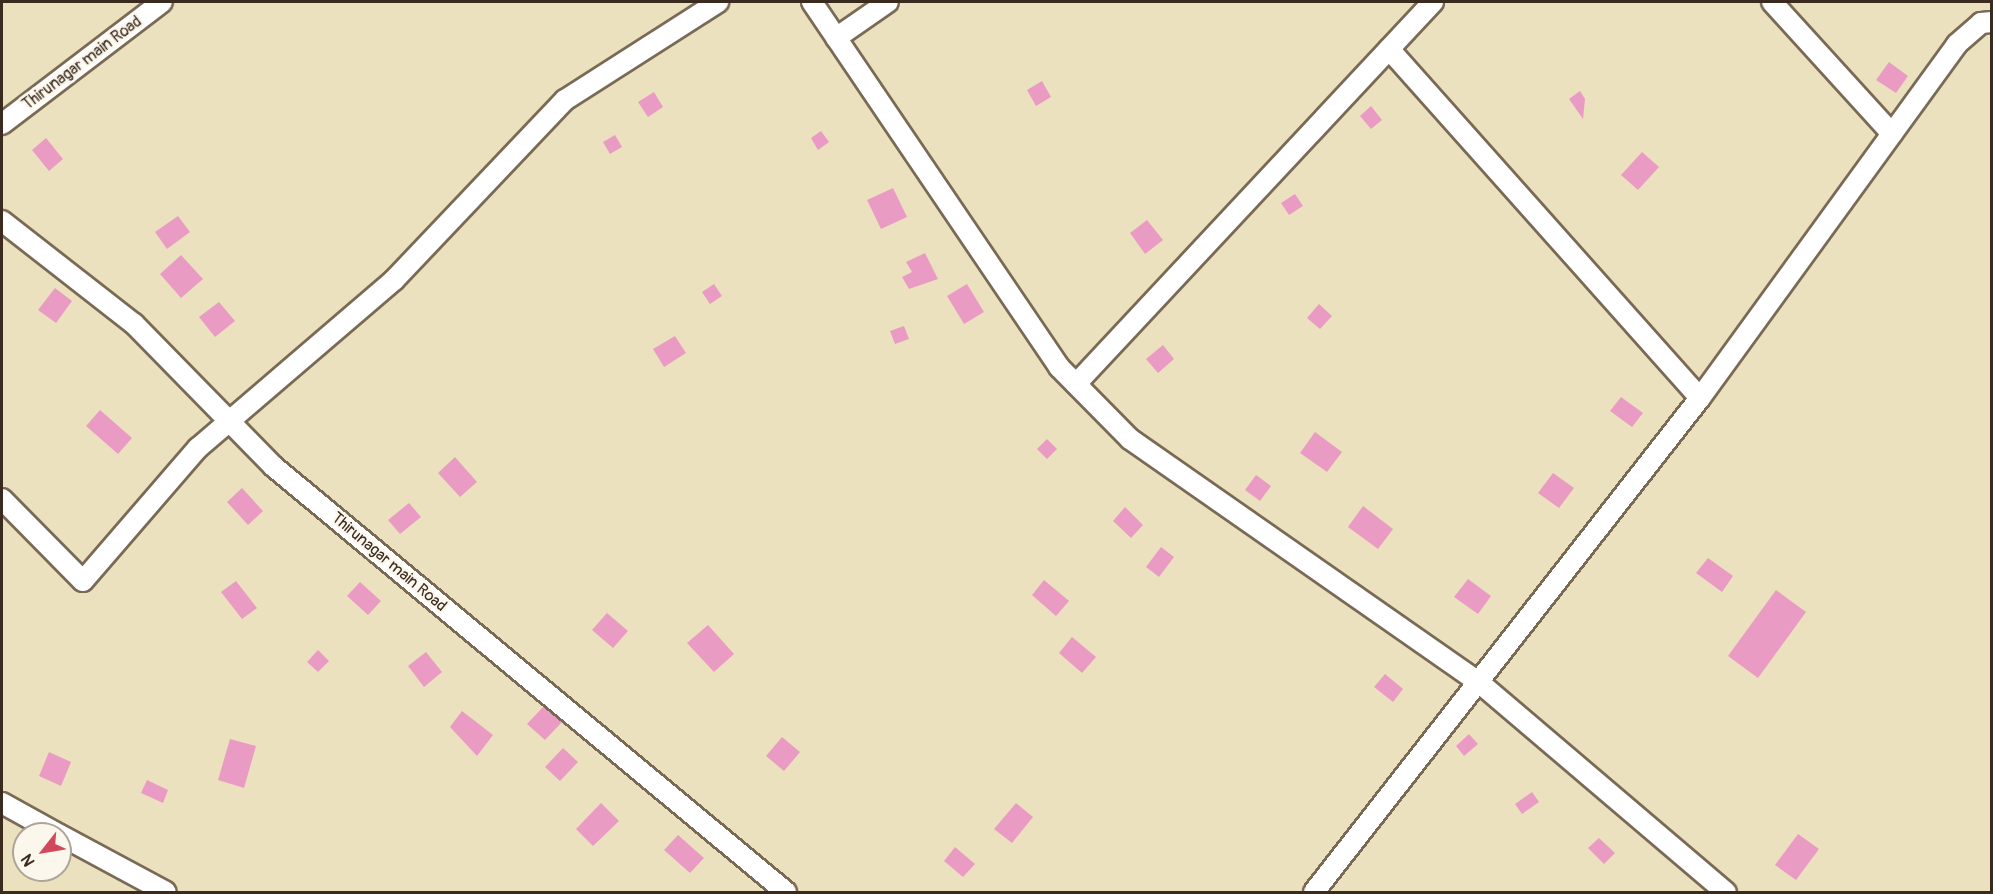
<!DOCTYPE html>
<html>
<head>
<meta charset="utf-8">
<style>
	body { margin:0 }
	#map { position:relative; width:1993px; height:894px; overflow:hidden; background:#ece1be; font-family:Pangolin,sans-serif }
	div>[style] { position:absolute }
	.building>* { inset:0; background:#ea9bc4 }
	.roads { filter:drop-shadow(2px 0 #796a56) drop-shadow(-2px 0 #796a56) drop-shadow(0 2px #796a56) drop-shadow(0 -2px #796a56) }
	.street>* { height:20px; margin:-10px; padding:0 10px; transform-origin:10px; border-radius:10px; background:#fff }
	span { translate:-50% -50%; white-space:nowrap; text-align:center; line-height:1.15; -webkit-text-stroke:5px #fbf7ec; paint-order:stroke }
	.street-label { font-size:16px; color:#3b2a1e }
	.frame { position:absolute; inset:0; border:3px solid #3b2a1e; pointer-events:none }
	.north { position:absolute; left:12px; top:822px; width:60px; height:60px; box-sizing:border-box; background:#fbf7ec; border:2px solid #aea59a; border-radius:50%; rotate:239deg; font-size:16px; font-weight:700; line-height:24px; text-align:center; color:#3b2a1e }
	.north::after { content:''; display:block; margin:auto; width:21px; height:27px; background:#d1495b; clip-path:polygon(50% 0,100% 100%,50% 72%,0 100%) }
</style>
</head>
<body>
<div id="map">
	<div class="building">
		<div style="clip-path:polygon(1889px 62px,1908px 76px,1896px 93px,1876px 80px)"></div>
		<div style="clip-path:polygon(1042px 81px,1051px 97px,1036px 106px,1027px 90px)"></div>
		<div style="clip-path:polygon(1580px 91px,1585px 99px,1583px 119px,1569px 99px)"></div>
		<div style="clip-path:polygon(654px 92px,663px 107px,648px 117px,638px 102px)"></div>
		<div style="clip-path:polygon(1371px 106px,1382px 120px,1371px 129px,1360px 116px)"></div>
		<div style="clip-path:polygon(821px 131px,829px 142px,818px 150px,811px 138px)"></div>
		<div style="clip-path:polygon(615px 135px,622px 147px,610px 154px,603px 142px)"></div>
		<div style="clip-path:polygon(46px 138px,63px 159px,49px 171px,32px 150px)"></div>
		<div style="clip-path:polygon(1642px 152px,1659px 167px,1638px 190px,1621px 175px)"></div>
		<div style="clip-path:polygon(893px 188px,907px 217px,881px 229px,867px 200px)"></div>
		<div style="clip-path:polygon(1295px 194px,1303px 206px,1289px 215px,1281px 203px)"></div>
		<div style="clip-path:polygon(178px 216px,190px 232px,167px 249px,155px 232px)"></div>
		<div style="clip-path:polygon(1147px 220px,1163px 240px,1145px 254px,1130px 233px)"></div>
		<div style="clip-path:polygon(925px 253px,938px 279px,909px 289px,902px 277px,912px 272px,906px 262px)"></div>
		<div style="clip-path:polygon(181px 255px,203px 279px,181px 298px,160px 274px)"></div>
		<div style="clip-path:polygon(714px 284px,722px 296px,710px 304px,702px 292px)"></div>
		<div style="clip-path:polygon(967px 284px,984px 312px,964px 324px,947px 296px)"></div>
		<div style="clip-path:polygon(55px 288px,72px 301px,56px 323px,38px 310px)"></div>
		<div style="clip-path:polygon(219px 302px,235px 321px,215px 337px,199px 317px)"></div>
		<div style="clip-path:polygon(1319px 304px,1332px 316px,1320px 329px,1307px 318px)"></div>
		<div style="clip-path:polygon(904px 326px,909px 339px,895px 344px,890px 331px)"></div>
		<div style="clip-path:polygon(675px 336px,686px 353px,664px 367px,653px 349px)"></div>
		<div style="clip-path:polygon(1163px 345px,1174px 359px,1158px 373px,1146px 359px)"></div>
		<div style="clip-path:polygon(1621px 397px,1643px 413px,1632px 427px,1610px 411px)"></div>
		<div style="clip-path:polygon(100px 410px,132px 438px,118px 454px,86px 426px)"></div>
		<div style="clip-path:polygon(1315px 432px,1342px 452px,1327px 472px,1300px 453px)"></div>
		<div style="clip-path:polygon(1047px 439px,1057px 449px,1047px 459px,1037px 449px)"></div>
		<div style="clip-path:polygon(455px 457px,477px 482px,460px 497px,438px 473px)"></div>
		<div style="clip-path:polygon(1553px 473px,1574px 488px,1559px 508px,1538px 493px)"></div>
		<div style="clip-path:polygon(1256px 475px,1271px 486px,1260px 501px,1245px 490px)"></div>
		<div style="clip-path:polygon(242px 488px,263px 511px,248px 525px,227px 502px)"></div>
		<div style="clip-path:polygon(409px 503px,421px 517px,400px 534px,388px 520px)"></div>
		<div style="clip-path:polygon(1363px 506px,1393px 529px,1378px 549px,1348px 527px)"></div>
		<div style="clip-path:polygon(1125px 507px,1143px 525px,1131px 538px,1113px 521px)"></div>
		<div style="clip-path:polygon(1161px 547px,1174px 557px,1159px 577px,1146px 567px)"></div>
		<div style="clip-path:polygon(1708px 558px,1733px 576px,1722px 592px,1696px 573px)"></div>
		<div style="clip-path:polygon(1468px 579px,1491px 596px,1478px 614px,1454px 597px)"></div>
		<div style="clip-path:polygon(1044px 580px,1069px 601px,1056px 616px,1032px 595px)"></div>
		<div style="clip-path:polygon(236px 581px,257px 608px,242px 619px,221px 592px)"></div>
		<div style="clip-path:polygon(360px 582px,381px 601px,368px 615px,347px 596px)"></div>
		<div style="clip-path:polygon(1776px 590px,1806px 612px,1758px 678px,1728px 656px)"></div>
		<div style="clip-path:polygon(607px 613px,628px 631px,613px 648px,592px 630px)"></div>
		<div style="clip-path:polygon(708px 625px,734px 654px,714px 672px,687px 643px)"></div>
		<div style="clip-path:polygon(1072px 637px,1096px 657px,1082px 673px,1059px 653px)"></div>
		<div style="clip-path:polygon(318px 650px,329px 661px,318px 672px,307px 662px)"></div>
		<div style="clip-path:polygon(426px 652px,442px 672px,424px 687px,408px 666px)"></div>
		<div style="clip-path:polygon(1385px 674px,1403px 689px,1393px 702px,1374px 687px)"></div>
		<div style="clip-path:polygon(544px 706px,562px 722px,545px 740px,527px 724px)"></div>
		<div style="clip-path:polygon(462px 711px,493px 735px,477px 756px,450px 727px)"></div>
		<div style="clip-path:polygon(1469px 734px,1478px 744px,1464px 756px,1456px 746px)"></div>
		<div style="clip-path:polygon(782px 737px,800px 752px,784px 771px,766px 756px)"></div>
		<div style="clip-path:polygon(230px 739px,256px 746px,244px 788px,218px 780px)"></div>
		<div style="clip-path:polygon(563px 748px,578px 762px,560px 781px,545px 767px)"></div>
		<div style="clip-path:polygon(49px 752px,71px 762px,61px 786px,39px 776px)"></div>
		<div style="clip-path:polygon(147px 780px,168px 790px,163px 803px,141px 793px)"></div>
		<div style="clip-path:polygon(1532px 792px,1539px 802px,1522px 814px,1515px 804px)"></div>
		<div style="clip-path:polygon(601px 803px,619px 821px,593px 846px,576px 829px)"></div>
		<div style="clip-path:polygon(1016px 803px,1033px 817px,1012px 843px,994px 829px)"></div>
		<div style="clip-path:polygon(1798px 834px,1819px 849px,1796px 880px,1775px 865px)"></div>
		<div style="clip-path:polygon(678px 835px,704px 858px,690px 873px,664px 850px)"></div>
		<div style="clip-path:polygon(1599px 838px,1615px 853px,1604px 864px,1588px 848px)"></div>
		<div style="clip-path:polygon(955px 847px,975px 864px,963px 877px,944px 861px)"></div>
	</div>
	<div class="roads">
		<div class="street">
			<div style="left:812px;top:2px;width:441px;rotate:55.9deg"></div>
			<div style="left:1059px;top:367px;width:101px;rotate:45.4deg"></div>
			<div style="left:1130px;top:439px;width:427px;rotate:34.9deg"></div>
			<div style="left:1480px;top:683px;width:323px;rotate:40.4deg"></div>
			<div style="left:1772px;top:2px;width:178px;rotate:47.7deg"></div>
			<div style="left:836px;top:38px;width:63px;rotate:-34.7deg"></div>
			<div style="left:1389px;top:49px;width:467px;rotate:48.3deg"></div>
			<div style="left:2px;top:124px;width:201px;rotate:-37.3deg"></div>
			<div style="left:2px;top:221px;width:167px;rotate:38deg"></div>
			<div style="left:134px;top:324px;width:199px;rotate:45.6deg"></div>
			<div style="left:273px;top:466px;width:667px;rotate:39.71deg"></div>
			<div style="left:1076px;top:384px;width:523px;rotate:-46.94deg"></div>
			<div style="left:2px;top:499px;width:115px;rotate:45.4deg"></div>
			<div style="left:83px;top:581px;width:176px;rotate:-49.2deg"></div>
			<div style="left:198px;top:448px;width:258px;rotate:-40.6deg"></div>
			<div style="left:394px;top:280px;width:248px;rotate:-46.5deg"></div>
			<div style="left:565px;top:100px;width:182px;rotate:-32.6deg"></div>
			<div style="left:2px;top:803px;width:64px;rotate:29deg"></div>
			<div style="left:60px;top:835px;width:120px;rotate:28.3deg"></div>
			<div style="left:1314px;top:892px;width:627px;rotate:-52deg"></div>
			<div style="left:1700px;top:398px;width:437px;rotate:-54deg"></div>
			<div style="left:1957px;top:44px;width:32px;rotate:-41deg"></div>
			<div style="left:1981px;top:23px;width:11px;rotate:-5deg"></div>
		</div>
	</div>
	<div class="street-label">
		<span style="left:82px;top:63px;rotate:-37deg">Thirunagar main Road</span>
		<span style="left:389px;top:562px;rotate:40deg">Thirunagar main Road</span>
	</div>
	<div class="frame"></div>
	<div class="north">N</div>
</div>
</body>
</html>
